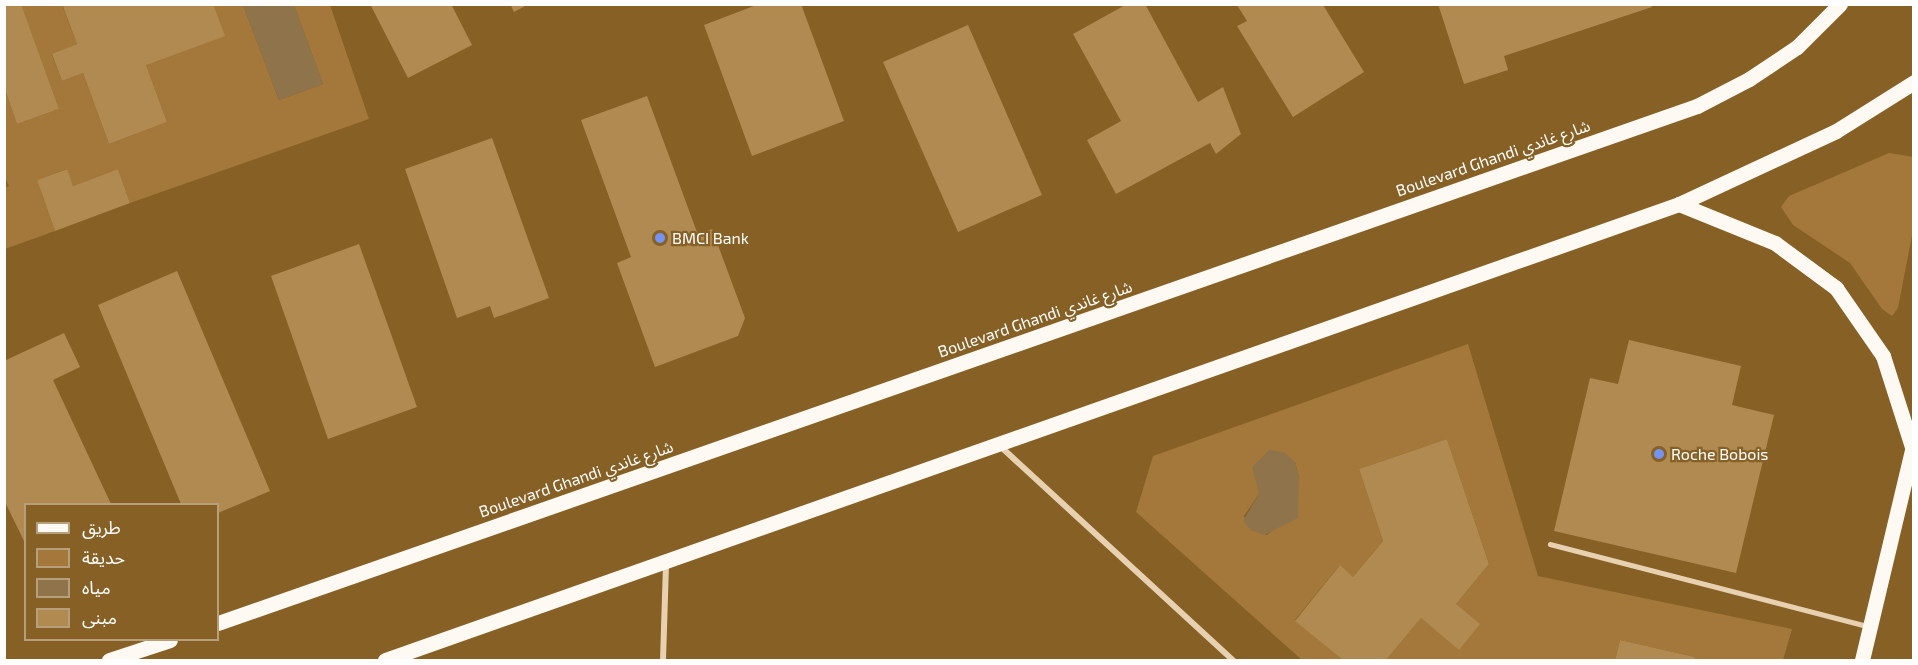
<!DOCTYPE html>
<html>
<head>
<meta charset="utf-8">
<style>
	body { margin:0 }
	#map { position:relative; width:1918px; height:665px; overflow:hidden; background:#866025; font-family:"Exo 2","Noto Sans Arabic",sans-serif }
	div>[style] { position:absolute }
	.green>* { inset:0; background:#a3783a }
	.water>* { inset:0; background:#8f744b }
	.building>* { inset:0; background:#b08a51 }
	.lane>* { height:4.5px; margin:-2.25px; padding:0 2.25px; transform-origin:2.25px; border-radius:2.25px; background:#e8d1b0 }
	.street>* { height:6px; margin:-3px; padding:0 3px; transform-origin:3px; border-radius:3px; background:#e8d1b0 }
	.primary>* { height:15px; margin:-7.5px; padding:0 7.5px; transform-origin:7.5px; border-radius:7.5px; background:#fefaf3 }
	.dots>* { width:16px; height:16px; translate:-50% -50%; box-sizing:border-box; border:3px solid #866025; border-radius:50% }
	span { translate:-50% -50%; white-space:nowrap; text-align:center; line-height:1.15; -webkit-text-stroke:4.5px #866025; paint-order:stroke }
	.street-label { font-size:16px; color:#fff }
	.poi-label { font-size:16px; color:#fff }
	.left { translate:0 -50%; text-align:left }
	.frame { position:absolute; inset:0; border:6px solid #fff; pointer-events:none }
	.legend { position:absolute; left:24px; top:503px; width:195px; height:138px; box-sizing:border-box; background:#866025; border:2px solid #b6a07c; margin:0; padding:8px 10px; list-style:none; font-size:18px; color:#fff }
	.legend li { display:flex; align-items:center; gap:12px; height:30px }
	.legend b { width:30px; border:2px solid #b6a07c }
</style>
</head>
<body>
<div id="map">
	<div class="green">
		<div style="clip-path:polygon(21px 5px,62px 5px,77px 44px,52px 55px,62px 81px,83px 73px,109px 144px,167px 122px,146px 65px,213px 5px,243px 5px,279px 100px,323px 84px,294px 5px,330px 5px,369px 119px,130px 203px,118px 169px,73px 186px,66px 169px,37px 180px,55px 231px,5px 249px,5px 188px,9px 186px,4px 175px,4px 87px,17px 124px,59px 109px)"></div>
		<div style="clip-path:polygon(1889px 153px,1914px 157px,1913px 230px,1898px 308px,1892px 316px,1882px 309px,1850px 263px,1793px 225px,1781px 207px,1789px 196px)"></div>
		<div style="clip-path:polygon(evenodd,1468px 344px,1538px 576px,1792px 629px,1783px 660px,1694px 660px,1695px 657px,1620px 640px,1615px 660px,1386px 660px,1421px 618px,1459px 649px,1456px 604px,1489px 564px,1447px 439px,1359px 469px,1383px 541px,1353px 577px,1339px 566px,1295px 620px,1343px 660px,1302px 660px,1136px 512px,1153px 456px,1468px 344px,1295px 462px,1299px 478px,1295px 510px,1267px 535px,1251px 530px,1244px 516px,1259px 494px,1257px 479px,1295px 462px)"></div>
	</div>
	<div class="water">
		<div style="clip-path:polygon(243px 5px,294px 5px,323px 84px,279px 100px)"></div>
		<div style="clip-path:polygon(1269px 450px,1284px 452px,1295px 462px,1299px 478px,1298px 518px,1264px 535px,1251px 530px,1243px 521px,1259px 494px,1252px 467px)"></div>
	</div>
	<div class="building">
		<div style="clip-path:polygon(4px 4px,21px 4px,59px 109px,17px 124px,4px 87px)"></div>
		<div style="clip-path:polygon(62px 4px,213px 4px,225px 36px,146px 65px,167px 122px,109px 144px,83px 73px,62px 81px,52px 54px,77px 44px)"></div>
		<div style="clip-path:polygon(370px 4px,451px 4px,472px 45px,408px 78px)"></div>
		<div style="clip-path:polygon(510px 4px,529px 4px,514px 12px)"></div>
		<div style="clip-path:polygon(759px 4px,801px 4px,844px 121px,752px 156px,704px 25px)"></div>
		<div style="clip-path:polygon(1127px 4px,1145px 4px,1198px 102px,1223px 87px,1241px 134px,1216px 154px,1210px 143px,1116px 194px,1087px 140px,1121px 121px,1073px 34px)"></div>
		<div style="clip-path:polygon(1438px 4px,1651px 4px,1652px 7px,1504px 56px,1508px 70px,1464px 84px)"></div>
		<div style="clip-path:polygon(1237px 5px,1323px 5px,1364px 72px,1293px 117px,1237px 26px,1247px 21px)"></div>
		<div style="clip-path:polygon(968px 25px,1042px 195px,958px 232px,883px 62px)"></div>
		<div style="clip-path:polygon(647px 96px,698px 235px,712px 229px,745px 318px,738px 336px,655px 367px,617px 263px,631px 257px,581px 120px)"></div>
		<div style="clip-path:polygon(492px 138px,549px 298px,494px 318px,490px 306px,457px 318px,405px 169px)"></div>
		<div style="clip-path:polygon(67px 169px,73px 186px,118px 169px,130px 203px,55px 231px,37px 180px)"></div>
		<div style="clip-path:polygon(359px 244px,417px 407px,328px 439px,271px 276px)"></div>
		<div style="clip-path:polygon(177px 271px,270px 491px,218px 513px,218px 504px,181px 504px,98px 305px)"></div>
		<div style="clip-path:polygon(64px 333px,80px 367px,53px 380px,111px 504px,26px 504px,26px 545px,4px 500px,4px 361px)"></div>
		<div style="clip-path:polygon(1629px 340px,1741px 366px,1732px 405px,1774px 415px,1736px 573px,1554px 531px,1590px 378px,1618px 384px)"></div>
		<div style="clip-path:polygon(1447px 439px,1489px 564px,1456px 604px,1480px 624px,1459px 650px,1421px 618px,1386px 660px,1343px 660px,1295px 621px,1340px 565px,1353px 577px,1383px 541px,1359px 469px)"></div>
		<div style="clip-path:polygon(1620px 640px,1695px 657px,1694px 660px,1615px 660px)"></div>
	</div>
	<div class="lane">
		<div style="left:1550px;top:544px;width:328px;rotate:14.5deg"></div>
	</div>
	<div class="street">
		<div style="left:1000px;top:446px;width:316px;rotate:42.6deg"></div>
		<div style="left:663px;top:660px;width:97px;rotate:-88.2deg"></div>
	</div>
	<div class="primary">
		<div style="left:1679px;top:204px;width:104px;rotate:22.1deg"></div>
		<div style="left:1775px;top:243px;width:76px;rotate:36.4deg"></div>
		<div style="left:1836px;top:288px;width:83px;rotate:55.3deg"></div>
		<div style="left:1883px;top:356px;width:96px;rotate:72.3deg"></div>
		<div style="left:218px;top:623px;width:1567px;rotate:-19.27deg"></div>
		<div style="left:1697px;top:106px;width:59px;rotate:-27.4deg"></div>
		<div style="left:1749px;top:79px;width:58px;rotate:-33.7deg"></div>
		<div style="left:1797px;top:47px;width:61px;rotate:-45deg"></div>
		<div style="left:109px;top:660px;width:64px;rotate:-18.2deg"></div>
		<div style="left:385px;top:660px;width:1372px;rotate:-19.41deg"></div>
		<div style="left:1679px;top:204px;width:173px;rotate:-24.9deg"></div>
		<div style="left:1836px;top:131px;width:92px;rotate:-32.1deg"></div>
		<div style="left:1862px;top:660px;width:224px;rotate:-76.6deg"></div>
	</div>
	<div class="dots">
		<div style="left:660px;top:238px;background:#7493f2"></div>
		<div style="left:1659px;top:454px;background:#7493f2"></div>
	</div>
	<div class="street-label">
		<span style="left:1493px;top:158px;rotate:-19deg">Boulevard Ghandi شارع غاندي</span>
		<span style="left:1035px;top:319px;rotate:-19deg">Boulevard Ghandi شارع غاندي</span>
		<span style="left:576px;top:479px;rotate:-19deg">Boulevard Ghandi شارع غاندي</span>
	</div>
	<div class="poi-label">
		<span class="left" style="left:672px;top:238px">BMCI Bank</span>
		<span class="left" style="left:1671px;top:454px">Roche Bobois</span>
	</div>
	<div class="frame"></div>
	<ul class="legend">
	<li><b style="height:8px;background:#fefaf3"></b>طريق</li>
	<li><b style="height:16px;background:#a3783a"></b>حديقة</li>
	<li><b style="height:16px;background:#8f744b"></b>مياه</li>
	<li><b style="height:16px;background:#b08a51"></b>مبنى</li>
	</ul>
</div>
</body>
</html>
